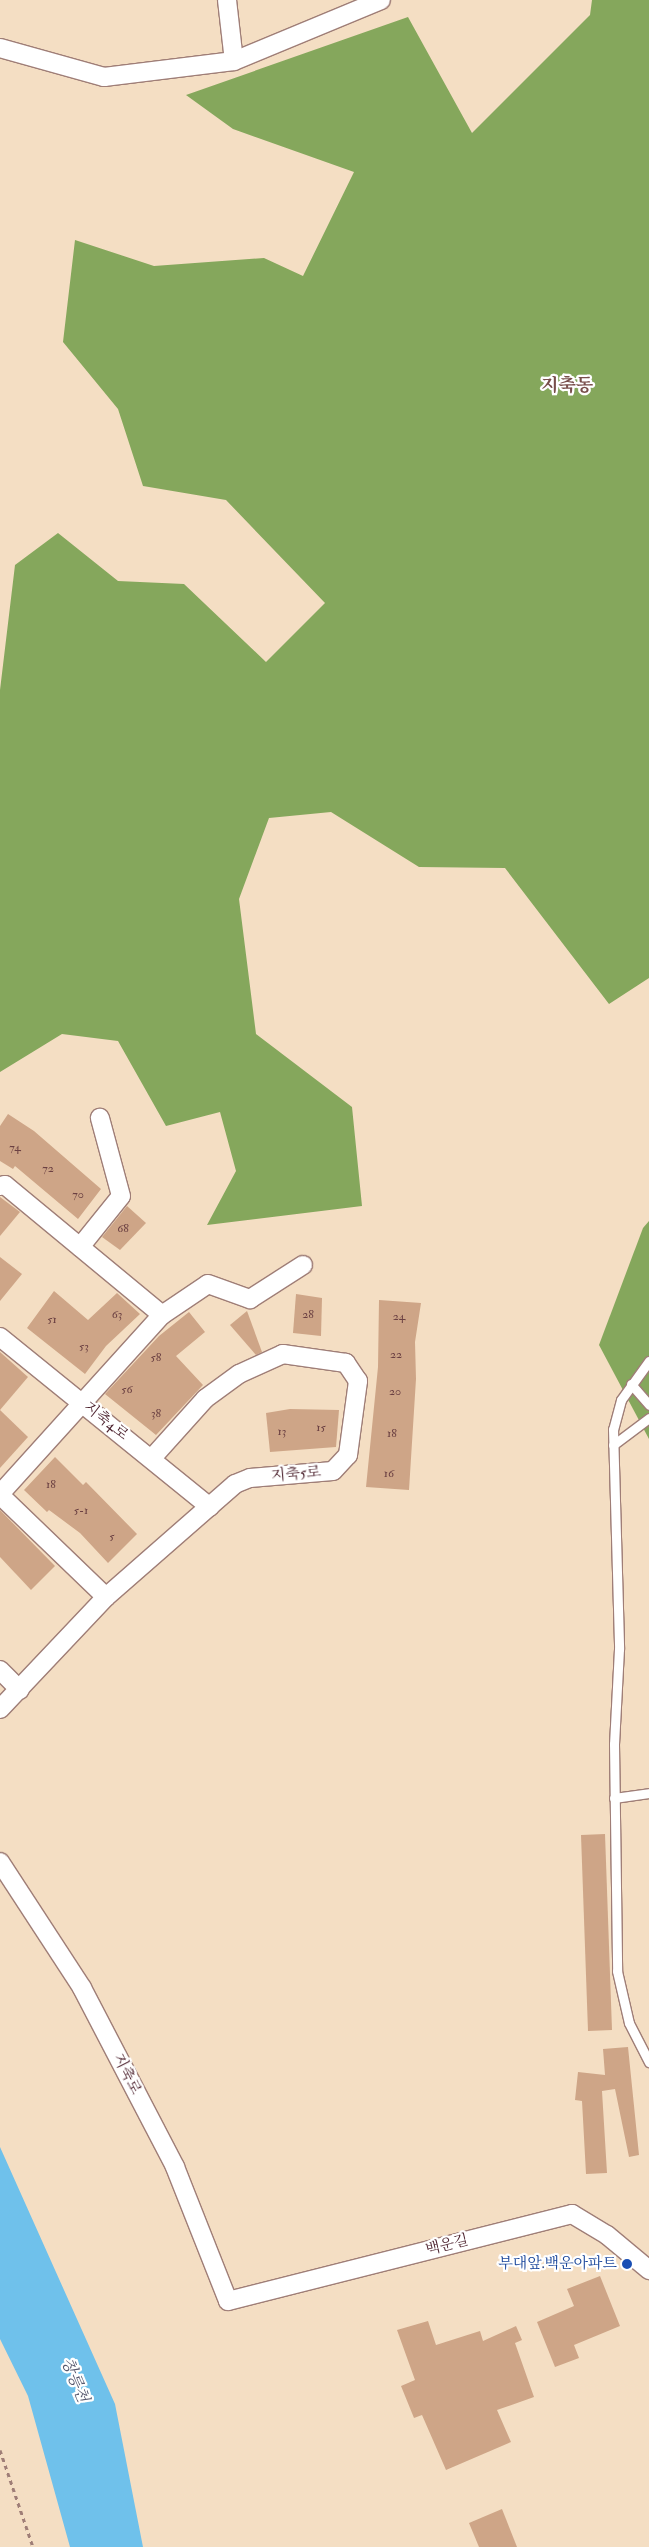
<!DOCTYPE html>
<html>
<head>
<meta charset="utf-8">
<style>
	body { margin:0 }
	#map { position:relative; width:649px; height:2547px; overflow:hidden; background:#f4dec3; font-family:"IM FELL Double Pica","Noto Serif KR",serif }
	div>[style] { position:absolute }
	.forest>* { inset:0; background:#85a75c }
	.water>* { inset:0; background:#6fc1eb }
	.building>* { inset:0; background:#cea587 }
	.path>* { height:3px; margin-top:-1.5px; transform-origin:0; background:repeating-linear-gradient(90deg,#9f7e77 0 4px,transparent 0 8px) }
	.roads { filter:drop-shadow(1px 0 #9f7e77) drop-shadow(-1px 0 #9f7e77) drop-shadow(0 1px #9f7e77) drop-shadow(0 -1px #9f7e77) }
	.service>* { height:9px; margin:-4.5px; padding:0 4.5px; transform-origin:4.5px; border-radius:4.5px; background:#fff }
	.minor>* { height:18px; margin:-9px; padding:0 9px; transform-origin:9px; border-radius:9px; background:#fff }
	.dots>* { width:14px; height:14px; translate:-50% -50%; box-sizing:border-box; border:2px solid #fff; border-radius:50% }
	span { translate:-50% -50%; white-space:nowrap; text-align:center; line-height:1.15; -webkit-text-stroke:4.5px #fff; paint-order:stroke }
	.number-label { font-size:12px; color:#6b4042 }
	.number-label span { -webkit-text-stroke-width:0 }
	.street-label { font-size:15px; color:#4a1f2b }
	.transit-label { font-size:15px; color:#164399 }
	.right { translate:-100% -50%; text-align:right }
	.water-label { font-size:16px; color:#57586e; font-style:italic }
	.quarter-label { font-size:18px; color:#784e4b; font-weight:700 }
</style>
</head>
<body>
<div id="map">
	<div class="forest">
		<div style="clip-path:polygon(592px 0,649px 0,649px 978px,609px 1004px,505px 868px,419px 867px,331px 812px,269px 818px,239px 899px,256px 1034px,352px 1107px,362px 1206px,207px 1225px,236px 1171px,220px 1112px,166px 1126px,118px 1041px,62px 1034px,0 1072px,0 690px,15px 565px,58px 533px,118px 581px,184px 584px,266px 662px,325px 603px,226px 500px,143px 486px,118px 409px,63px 342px,75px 240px,154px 266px,264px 258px,303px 276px,354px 172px,233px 129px,186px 95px,408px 17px,472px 133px,590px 15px)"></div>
		<div style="clip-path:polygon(649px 1221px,649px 1439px,599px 1345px,643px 1228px)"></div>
	</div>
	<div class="water">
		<div style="clip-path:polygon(0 2147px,115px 2404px,143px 2547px,70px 2547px,28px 2396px,0 2339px)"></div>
	</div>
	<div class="building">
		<div style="clip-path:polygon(8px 1114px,34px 1131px,101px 1189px,78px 1219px,15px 1166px,13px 1169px,0 1161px,0 1126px)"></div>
		<div style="clip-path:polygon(0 1197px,20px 1212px,0 1236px)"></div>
		<div style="clip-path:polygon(127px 1206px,146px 1223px,120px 1250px,102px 1237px)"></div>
		<div style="clip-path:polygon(0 1257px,22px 1274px,0 1301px)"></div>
		<div style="clip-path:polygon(54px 1291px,88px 1320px,117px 1293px,140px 1314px,106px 1346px,85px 1374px,27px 1328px)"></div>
		<div style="clip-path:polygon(296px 1294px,322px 1298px,321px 1336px,293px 1333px)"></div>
		<div style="clip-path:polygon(379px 1300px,421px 1303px,415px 1342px,416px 1379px,409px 1490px,366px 1487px,378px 1367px)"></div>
		<div style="clip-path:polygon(247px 1311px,262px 1352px,256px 1355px,230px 1325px)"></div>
		<div style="clip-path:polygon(189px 1312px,205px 1332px,176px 1356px,203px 1385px,156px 1435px,105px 1394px,159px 1336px)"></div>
		<div style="clip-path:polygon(0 1352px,28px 1377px,0 1410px)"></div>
		<div style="clip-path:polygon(290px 1409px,339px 1410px,336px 1447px,270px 1452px,266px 1413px)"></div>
		<div style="clip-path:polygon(0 1410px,28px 1437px,0 1468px)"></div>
		<div style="clip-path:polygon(55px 1457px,83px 1485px,86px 1482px,137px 1534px,108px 1563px,80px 1533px,49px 1510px,47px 1512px,24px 1490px)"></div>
		<div style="clip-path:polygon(0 1510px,55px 1566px,31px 1590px,0 1557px)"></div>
		<div style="clip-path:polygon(605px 1834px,612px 2030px,588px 2031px,581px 1835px)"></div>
		<div style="clip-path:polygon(628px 2047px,639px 2155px,629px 2157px,615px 2089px,602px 2091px,607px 2173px,586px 2174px,582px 2101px,575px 2100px,578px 2072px,605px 2075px,603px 2049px)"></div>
		<div style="clip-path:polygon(600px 2276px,620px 2326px,574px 2345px,579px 2358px,555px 2367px,537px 2322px,574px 2306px,567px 2289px)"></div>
		<div style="clip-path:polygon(428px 2321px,436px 2345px,480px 2331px,483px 2341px,516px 2326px,522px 2340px,515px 2343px,534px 2397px,497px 2410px,511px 2442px,446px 2470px,422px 2415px,414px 2418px,401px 2386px,415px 2380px,397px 2330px)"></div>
		<div style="clip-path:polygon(502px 2509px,517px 2547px,479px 2547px,469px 2523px)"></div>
	</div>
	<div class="path">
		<div style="left:0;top:2450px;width:102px;rotate:71.2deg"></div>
	</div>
	<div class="roads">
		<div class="service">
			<div style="left:649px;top:1361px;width:48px;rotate:125.7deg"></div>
			<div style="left:621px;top:1400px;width:30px;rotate:105deg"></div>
			<div style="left:613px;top:1429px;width:220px;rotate:88.4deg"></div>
			<div style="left:619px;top:1649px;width:95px;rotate:93deg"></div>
			<div style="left:614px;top:1744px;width:227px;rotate:89.2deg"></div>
			<div style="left:617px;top:1971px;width:53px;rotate:77deg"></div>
			<div style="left:629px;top:2023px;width:44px;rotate:62.9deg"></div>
			<div style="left:631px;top:1384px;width:28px;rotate:49deg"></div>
			<div style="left:613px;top:1445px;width:45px;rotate:-36.9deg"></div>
			<div style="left:614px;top:1798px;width:35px;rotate:-8deg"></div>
		</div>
		<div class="minor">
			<div style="left:227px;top:0;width:61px;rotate:83.5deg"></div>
			<div style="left:0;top:48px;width:108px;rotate:15.6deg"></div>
			<div style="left:104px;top:77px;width:131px;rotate:-7deg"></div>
			<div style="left:234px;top:61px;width:159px;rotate:-22.5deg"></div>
			<div style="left:0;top:1186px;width:5px;rotate:-11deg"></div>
			<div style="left:5px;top:1185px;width:204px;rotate:39.6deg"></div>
			<div style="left:80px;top:1247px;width:65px;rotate:-51.2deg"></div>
			<div style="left:121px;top:1196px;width:81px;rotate:-105.1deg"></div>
			<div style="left:0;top:1337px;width:270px;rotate:39deg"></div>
			<div style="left:0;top:1494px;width:241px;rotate:-47.9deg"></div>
			<div style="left:162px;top:1315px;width:55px;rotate:-34deg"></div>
			<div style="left:208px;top:1284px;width:45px;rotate:19.7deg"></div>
			<div style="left:250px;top:1299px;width:63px;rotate:-32.7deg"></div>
			<div style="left:0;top:1495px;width:147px;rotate:43.9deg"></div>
			<div style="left:0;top:1670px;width:28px;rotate:45deg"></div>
			<div style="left:0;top:1709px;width:154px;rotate:-46.6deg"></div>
			<div style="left:106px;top:1597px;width:171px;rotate:-41.2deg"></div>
			<div style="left:235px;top:1484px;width:16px;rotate:-22deg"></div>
			<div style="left:250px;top:1478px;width:83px;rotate:-4.8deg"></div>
			<div style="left:333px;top:1471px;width:22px;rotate:-47deg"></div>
			<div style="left:348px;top:1455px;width:75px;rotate:-82.3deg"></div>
			<div style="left:358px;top:1381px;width:22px;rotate:-124deg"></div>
			<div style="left:346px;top:1363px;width:64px;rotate:-171.9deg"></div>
			<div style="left:283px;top:1354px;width:48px;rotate:155.6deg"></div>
			<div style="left:239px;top:1374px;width:42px;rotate:143.7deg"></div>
			<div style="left:205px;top:1399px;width:79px;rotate:131.9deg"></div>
			<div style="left:0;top:1862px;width:150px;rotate:56.9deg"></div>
			<div style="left:82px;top:1988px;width:202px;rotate:62.5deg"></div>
			<div style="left:175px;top:2167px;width:144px;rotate:68.4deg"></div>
			<div style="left:228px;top:2301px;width:355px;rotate:-14.2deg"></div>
			<div style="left:572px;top:2214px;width:41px;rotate:31deg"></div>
			<div style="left:607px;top:2235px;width:55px;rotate:39.8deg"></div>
		</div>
	</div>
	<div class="dots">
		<div style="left:627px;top:2264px;background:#1a4fb4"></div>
	</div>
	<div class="number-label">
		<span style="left:15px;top:1148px">74</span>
		<span style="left:48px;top:1169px">72</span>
		<span style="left:78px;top:1195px">70</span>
		<span style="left:123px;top:1229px">68</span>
		<span style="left:117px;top:1315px">63</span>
		<span style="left:308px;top:1315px">28</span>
		<span style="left:399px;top:1317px">24</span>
		<span style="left:52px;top:1320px">51</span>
		<span style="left:84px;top:1347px">53</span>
		<span style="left:396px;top:1355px">22</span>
		<span style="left:156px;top:1358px">58</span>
		<span style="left:127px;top:1390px">56</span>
		<span style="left:395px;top:1392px">20</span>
		<span style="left:156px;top:1414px">38</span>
		<span style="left:321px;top:1428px">15</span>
		<span style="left:282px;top:1432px">13</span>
		<span style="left:392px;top:1434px">18</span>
		<span style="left:389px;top:1474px">16</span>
		<span style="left:51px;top:1485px">18</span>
		<span style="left:81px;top:1511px">5-1</span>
		<span style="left:112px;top:1537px">5</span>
	</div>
	<div class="street-label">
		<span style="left:106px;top:1421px;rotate:38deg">지축4로</span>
		<span style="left:296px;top:1474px;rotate:-5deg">지축5로</span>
		<span style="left:127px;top:2074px;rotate:63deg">지축로</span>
		<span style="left:447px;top:2245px;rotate:-14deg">백운길</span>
	</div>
	<div class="transit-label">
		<span class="right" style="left:617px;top:2264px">부대앞.백운아파트</span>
	</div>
	<div class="water-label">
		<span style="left:75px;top:2380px;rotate:68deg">창릉천</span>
	</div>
	<div class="quarter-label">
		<span style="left:567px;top:386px">지축동</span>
	</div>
</div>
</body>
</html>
